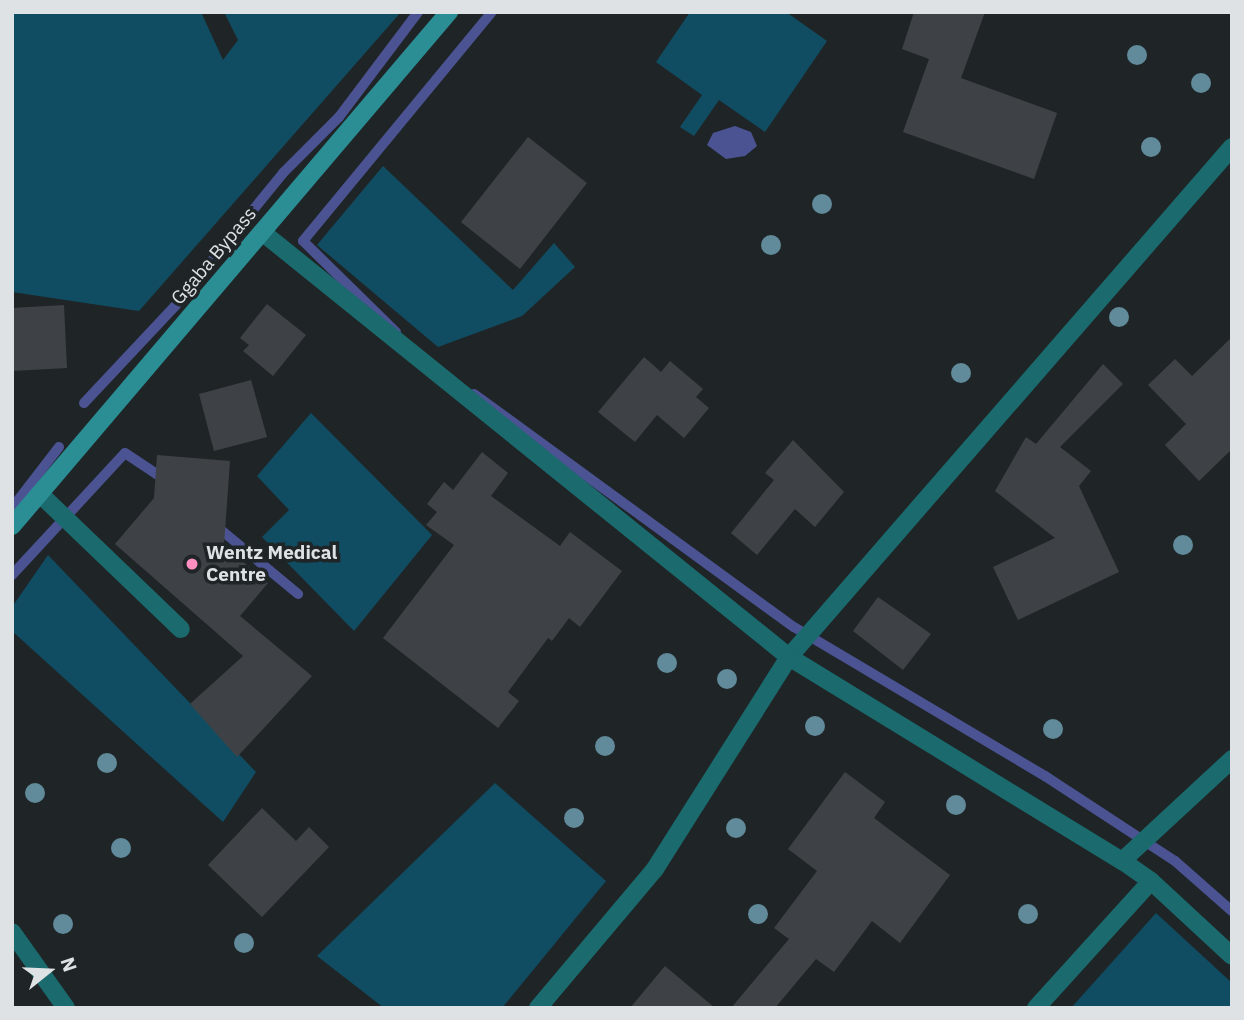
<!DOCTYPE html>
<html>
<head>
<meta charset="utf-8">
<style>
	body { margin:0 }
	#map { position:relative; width:1244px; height:1020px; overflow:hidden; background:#1f2527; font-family:"IBM Plex Sans",sans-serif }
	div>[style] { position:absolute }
	.green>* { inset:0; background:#104d62 }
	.water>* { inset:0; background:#4b5393 }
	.stream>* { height:10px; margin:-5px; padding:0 5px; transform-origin:5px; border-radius:5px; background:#4b5393 }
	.building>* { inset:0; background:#3e4246 }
	.street>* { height:18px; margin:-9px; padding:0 9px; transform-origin:9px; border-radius:9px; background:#1a6a6e }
	.secondary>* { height:18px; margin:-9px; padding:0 9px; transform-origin:9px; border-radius:9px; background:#2a8e94 }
	.trees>* { width:20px; height:20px; margin:-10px; border-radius:50%; background:#618a9a }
	.dots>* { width:19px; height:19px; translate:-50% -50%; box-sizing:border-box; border:4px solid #1f2527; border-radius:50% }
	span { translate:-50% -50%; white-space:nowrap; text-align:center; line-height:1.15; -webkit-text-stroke:7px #1f2527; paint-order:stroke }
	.street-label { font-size:19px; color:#dfe2e4 }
	.poi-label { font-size:19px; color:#dfe2e4; font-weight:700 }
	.left { translate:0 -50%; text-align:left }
	.frame { position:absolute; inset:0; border:14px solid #dfe2e4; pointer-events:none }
	.north { position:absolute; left:14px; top:936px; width:70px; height:70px; -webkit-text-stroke:5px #1f2527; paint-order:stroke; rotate:72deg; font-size:19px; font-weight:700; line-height:28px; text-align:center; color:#dfe2e4 }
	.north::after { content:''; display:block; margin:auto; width:24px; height:32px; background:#dfe2e4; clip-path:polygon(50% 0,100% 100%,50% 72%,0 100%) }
</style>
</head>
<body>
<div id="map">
	<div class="green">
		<div style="clip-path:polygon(12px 12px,201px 12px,223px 60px,238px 40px,224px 12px,401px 12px,139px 311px,12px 292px)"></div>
		<div style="clip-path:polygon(690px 12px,786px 12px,827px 41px,765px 132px,719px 100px,694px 136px,680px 127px,702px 95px,656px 62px)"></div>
		<div style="clip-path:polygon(383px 166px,513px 290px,554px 243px,575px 267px,522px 316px,438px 347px,317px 245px)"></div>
		<div style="clip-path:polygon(311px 413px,432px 535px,354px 631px,262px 537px,289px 510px,257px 476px)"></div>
		<div style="clip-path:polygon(48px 555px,256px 772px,223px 822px,12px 631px,12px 607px)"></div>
		<div style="clip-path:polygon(495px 783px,606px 881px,502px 1008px,384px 1008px,317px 956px)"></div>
		<div style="clip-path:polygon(1156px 913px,1232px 983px,1232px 1008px,1071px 1008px)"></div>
	</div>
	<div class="water">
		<div style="clip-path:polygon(735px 126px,751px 132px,757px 146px,745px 156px,726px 159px,707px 145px,713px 133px)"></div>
	</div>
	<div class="stream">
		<div style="left:396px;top:332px;width:130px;rotate:-135.6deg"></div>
		<div style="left:303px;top:241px;width:297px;rotate:-50.5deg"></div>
		<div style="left:474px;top:394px;width:396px;rotate:36.1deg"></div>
		<div style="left:794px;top:627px;width:292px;rotate:30.7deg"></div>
		<div style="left:1045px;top:776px;width:155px;rotate:33.2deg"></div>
		<div style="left:1175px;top:861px;width:76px;rotate:41.3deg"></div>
		<div style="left:84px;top:403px;width:133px;rotate:-46.8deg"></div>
		<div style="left:175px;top:306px;width:171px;rotate:-50.9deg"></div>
		<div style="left:283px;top:173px;width:79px;rotate:-45deg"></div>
		<div style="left:339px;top:117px;width:131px;rotate:-53deg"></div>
		<div style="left:12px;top:508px;width:77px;rotate:-52.4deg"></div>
		<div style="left:215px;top:525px;width:108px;rotate:39.7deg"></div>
		<div style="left:12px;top:575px;width:166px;rotate:-47.2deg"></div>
		<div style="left:125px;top:453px;width:50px;rotate:33.7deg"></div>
	</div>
	<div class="building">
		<div style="clip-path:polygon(914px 12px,985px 12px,961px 78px,1057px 113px,1034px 179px,903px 132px,929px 59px,902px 49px)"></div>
		<div style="clip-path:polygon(528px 137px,587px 183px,520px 269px,461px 222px)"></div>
		<div style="clip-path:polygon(267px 304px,306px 335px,273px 376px,243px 351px,249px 345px,240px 338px)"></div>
		<div style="clip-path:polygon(64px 305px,67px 368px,12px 371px,12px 308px)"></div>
		<div style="clip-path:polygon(1232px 337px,1232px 449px,1199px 481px,1165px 445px,1186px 424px,1148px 385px,1175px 359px,1192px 376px)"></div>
		<div style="clip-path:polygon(644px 357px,661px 372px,670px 361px,703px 389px,696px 397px,709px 408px,684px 438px,657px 415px,635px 442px,598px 412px)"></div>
		<div style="clip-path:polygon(1103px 364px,1123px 384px,1060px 447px,1091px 471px,1079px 486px,1119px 572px,1018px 620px,993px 567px,1055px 538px,995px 491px,1026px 437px,1036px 444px)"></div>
		<div style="clip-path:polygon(251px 380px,267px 437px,214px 451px,199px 394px)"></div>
		<div style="clip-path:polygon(793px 440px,844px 492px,815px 527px,795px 509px,757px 555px,731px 533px,774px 480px,765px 473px)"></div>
		<div style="clip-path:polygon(482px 452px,508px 473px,491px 496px,560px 546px,570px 532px,622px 571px,580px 627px,569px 618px,552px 641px,548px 638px,508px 692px,519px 701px,498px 728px,383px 638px,454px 545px,426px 525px,437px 512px,427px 504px,444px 482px,453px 490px)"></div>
		<div style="clip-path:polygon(157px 455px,230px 461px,224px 545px,268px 583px,240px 616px,312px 676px,237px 757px,190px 704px,243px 656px,115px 544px,154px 498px)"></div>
		<div style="clip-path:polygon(878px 597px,931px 634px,903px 670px,853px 631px)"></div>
		<div style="clip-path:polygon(845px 772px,885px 802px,874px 818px,950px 875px,900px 943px,872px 921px,834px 972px,816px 959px,775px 1008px,731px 1008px,789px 939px,774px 928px,817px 871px,788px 849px)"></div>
		<div style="clip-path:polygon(262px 808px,296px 841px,309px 827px,329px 847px,262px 917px,208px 865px)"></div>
		<div style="clip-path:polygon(665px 966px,715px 1008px,630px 1008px)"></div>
	</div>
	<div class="street">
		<div style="left:1232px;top:147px;width:676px;rotate:130.98deg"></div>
		<div style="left:789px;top:657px;width:391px;rotate:31.5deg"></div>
		<div style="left:1122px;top:861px;width:150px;rotate:-42.8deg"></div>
		<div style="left:262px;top:232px;width:677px;rotate:38.88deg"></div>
		<div style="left:789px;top:657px;width:251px;rotate:122.3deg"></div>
		<div style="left:655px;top:869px;width:182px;rotate:130.1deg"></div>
		<div style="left:40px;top:494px;width:195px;rotate:43.8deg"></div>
		<div style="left:1151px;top:881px;width:110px;rotate:42.8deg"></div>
		<div style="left:12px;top:932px;width:93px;rotate:54.6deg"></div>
		<div style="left:1036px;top:1008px;width:171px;rotate:-47.8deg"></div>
		<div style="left:1151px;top:881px;width:35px;rotate:-145deg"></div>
	</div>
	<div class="secondary">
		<div style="left:12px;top:526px;width:675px;rotate:-49.63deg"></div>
	</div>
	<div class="trees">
		<div style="left:1137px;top:55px"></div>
		<div style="left:1201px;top:83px"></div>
		<div style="left:1151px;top:147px"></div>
		<div style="left:822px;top:204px"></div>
		<div style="left:771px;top:245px"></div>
		<div style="left:1119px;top:317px"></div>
		<div style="left:961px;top:373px"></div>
		<div style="left:1183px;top:545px"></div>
		<div style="left:667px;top:663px"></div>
		<div style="left:727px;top:679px"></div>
		<div style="left:815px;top:726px"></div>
		<div style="left:1053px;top:729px"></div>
		<div style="left:605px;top:746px"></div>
		<div style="left:107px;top:763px"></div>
		<div style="left:35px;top:793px"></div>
		<div style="left:956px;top:805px"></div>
		<div style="left:574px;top:818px"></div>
		<div style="left:736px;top:828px"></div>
		<div style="left:121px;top:848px"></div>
		<div style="left:758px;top:914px"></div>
		<div style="left:1028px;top:914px"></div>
		<div style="left:63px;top:924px"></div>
		<div style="left:244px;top:943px"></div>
	</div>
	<div class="dots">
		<div style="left:192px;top:564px;background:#fc8fc2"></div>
	</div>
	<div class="street-label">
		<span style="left:214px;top:256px;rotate:-50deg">Ggaba Bypass</span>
	</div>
	<div class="poi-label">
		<span class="left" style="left:206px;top:564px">Wentz Medical<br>Centre</span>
	</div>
	<div class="frame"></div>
	<div class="north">N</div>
</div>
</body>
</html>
